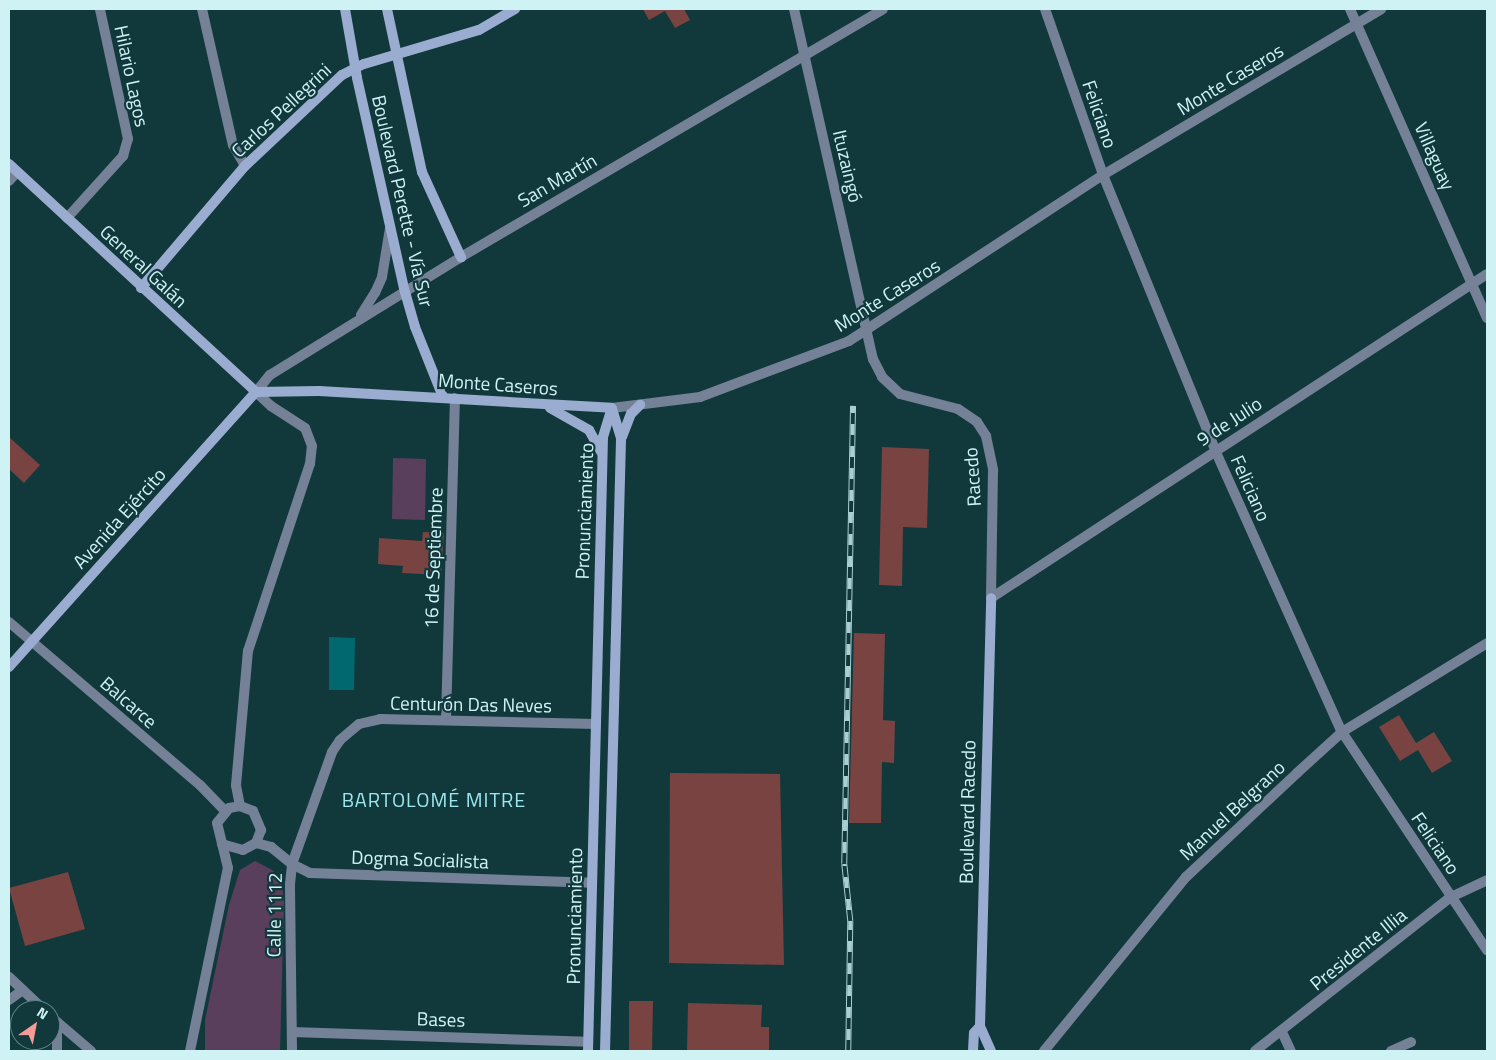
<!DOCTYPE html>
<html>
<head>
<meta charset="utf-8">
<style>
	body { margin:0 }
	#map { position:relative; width:1496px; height:1060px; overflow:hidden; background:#11393c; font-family:"Titillium Web",sans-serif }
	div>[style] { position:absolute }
	.green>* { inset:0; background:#5a3f5d }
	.water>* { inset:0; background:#00686e }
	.building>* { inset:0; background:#784341 }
	.street>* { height:10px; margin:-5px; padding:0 5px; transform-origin:5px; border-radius:5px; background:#758197 }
	.secondary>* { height:10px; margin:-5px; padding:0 5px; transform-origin:5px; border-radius:5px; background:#9aadd0 }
	.rail>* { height:5.5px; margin-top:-2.75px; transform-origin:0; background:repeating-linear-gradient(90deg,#11393c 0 11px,#aaced1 0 22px); box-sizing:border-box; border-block:1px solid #aaced1 }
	span { translate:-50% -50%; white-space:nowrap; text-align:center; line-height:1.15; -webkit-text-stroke:4.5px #11393c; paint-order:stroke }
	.street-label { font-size:19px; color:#cff2f5 }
	.neighbourhood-label { font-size:20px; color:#9de7ee; letter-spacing:1px }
	.frame { position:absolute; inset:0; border:10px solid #cff2f5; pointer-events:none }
	.north { position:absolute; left:10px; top:1000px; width:50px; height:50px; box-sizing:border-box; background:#11393c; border:1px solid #5d8386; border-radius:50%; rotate:33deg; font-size:14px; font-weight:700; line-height:20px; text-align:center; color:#cff2f5 }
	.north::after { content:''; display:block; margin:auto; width:18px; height:22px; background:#f59b97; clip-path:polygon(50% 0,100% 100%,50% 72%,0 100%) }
</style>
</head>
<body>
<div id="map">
	<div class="green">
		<div style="clip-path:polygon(393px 458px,426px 459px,425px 520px,392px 519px)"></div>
		<div style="clip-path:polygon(255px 861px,274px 871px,282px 885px,284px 901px,280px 1051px,205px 1051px,205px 1020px,229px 905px,240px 870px)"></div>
	</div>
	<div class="water">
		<div style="clip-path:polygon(329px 637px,355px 638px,354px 690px,329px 690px)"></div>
	</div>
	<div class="building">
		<div style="clip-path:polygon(643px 9px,684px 9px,690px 20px,675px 28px,665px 11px,649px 20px)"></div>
		<div style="clip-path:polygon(9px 437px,40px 465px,24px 483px,9px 469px)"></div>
		<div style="clip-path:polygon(882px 447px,929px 449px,927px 528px,903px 527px,902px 586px,879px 585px)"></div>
		<div style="clip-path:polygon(423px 532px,444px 533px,441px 575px,402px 573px,403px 566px,378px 564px,379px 538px,422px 541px)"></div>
		<div style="clip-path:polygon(854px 633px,885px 634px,883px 720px,895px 721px,894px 763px,882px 762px,881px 823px,849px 823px)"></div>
		<div style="clip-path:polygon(1399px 715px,1416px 743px,1434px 732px,1452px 761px,1432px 773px,1418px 750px,1400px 761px,1379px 727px)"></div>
		<div style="clip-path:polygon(670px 773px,780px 774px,784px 965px,669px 963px)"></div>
		<div style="clip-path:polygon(68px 872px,85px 929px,25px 946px,9px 888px)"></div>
		<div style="clip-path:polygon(629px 1001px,653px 1001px,652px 1051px,629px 1051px)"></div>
		<div style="clip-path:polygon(688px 1003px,762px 1005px,761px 1027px,769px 1027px,769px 1051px,687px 1051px)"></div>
	</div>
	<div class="street">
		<div style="left:202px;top:9px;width:139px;rotate:77.2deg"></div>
		<div style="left:233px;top:145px;width:24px;rotate:60deg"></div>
		<div style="left:794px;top:9px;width:359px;rotate:77.3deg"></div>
		<div style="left:873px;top:359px;width:20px;rotate:63deg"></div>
		<div style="left:882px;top:377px;width:25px;rotate:43deg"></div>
		<div style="left:900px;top:394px;width:60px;rotate:14.5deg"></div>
		<div style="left:958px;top:409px;width:23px;rotate:34deg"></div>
		<div style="left:977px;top:422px;width:17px;rotate:57deg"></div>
		<div style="left:986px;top:436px;width:35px;rotate:78deg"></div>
		<div style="left:993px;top:470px;width:128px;rotate:90.9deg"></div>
		<div style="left:1045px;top:9px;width:176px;rotate:70.7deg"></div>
		<div style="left:1103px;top:175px;width:297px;rotate:67.8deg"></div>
		<div style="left:1215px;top:450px;width:309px;rotate:65.8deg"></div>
		<div style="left:1342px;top:732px;width:262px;rotate:56.4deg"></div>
		<div style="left:1350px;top:9px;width:338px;rotate:66.1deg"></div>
		<div style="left:9px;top:181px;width:12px;rotate:-48deg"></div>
		<div style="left:67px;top:218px;width:84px;rotate:-47.9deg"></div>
		<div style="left:123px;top:156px;width:18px;rotate:-74deg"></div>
		<div style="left:128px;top:139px;width:133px;rotate:-102.2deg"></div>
		<div style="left:361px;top:315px;width:26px;rotate:-58deg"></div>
		<div style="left:375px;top:293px;width:17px;rotate:-66deg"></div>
		<div style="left:382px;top:277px;width:50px;rotate:-80.7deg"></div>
		<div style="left:612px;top:408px;width:89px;rotate:-7.1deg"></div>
		<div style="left:700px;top:397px;width:159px;rotate:-20.6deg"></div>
		<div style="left:849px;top:341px;width:303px;rotate:-33.2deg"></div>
		<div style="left:1103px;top:175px;width:324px;rotate:-30.8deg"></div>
		<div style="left:991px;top:598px;width:592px;rotate:-33.15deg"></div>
		<div style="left:9px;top:622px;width:251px;rotate:40.5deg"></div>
		<div style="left:200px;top:785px;width:36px;rotate:46deg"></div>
		<div style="left:446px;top:719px;width:321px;rotate:-88.4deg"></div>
		<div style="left:240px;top:806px;width:21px;rotate:-101deg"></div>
		<div style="left:236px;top:785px;width:135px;rotate:-84.9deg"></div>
		<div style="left:248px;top:651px;width:197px;rotate:-71.7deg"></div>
		<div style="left:310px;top:464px;width:18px;rotate:-84deg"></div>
		<div style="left:312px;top:446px;width:19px;rotate:-111deg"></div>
		<div style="left:305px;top:428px;width:40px;rotate:-147.1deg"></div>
		<div style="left:271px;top:406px;width:21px;rotate:-137deg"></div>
		<div style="left:256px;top:392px;width:22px;rotate:-51deg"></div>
		<div style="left:270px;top:375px;width:225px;rotate:-31.7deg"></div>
		<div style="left:461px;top:257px;width:489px;rotate:-30.4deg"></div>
		<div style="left:256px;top:843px;width:16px;rotate:15deg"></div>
		<div style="left:271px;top:847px;width:27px;rotate:39deg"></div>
		<div style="left:292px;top:864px;width:20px;rotate:27deg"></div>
		<div style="left:310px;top:873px;width:282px;rotate:2deg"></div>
		<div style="left:9px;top:977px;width:48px;rotate:43.3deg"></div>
		<div style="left:9px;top:1000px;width:17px;rotate:-36deg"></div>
		<div style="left:50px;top:1016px;width:54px;rotate:40.5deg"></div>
		<div style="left:57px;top:1022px;width:29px;rotate:90deg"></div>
		<div style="left:292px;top:1032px;width:296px;rotate:1.9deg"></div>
		<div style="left:1282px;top:1032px;width:21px;rotate:65deg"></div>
		<div style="left:190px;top:1051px;width:187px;rotate:-78.3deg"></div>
		<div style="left:228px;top:868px;width:46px;rotate:-103.7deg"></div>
		<div style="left:217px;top:823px;width:19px;rotate:-51deg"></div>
		<div style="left:229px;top:808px;width:11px;rotate:-10deg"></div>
		<div style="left:240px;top:806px;width:14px;rotate:21deg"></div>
		<div style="left:253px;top:811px;width:21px;rotate:67deg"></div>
		<div style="left:261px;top:830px;width:14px;rotate:111deg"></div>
		<div style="left:256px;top:843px;width:15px;rotate:152deg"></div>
		<div style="left:243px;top:850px;width:22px;rotate:-164deg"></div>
		<div style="left:292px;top:1051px;width:167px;rotate:-90.7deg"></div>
		<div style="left:290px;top:884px;width:20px;rotate:-84deg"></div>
		<div style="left:292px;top:864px;width:119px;rotate:-70.3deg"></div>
		<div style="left:332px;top:752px;width:14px;rotate:-56deg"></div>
		<div style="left:340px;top:740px;width:25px;rotate:-40deg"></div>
		<div style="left:359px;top:724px;width:22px;rotate:-13deg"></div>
		<div style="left:380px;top:719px;width:216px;rotate:1.3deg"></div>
		<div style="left:1044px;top:1051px;width:225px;rotate:-50.8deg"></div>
		<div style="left:1186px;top:877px;width:152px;rotate:-43.1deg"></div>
		<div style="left:1297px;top:773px;width:61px;rotate:-42.3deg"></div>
		<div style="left:1342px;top:732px;width:170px;rotate:-31.5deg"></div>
		<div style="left:1255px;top:1051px;width:249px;rotate:-38.2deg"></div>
		<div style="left:1451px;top:897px;width:40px;rotate:-25deg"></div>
		<div style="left:1391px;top:1051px;width:22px;rotate:-24deg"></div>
	</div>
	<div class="secondary">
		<div style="left:345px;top:9px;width:70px;rotate:80.1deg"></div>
		<div style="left:357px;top:78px;width:219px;rotate:77.4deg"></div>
		<div style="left:405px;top:292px;width:36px;rotate:74deg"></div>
		<div style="left:415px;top:327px;width:75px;rotate:68.2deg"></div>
		<div style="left:387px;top:9px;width:167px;rotate:77.9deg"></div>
		<div style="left:422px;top:172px;width:94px;rotate:65.4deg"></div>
		<div style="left:9px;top:164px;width:336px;rotate:42.7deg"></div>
		<div style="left:141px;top:288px;width:160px;rotate:-49.6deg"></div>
		<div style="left:245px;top:166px;width:133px;rotate:-43.2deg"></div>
		<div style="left:342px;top:75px;width:25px;rotate:-27deg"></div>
		<div style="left:364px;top:64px;width:120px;rotate:-16.5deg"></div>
		<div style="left:479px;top:30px;width:42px;rotate:-30.3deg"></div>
		<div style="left:256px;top:392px;width:63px;rotate:-0.9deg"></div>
		<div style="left:319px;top:391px;width:293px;rotate:3.3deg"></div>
		<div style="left:550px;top:408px;width:45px;rotate:29.4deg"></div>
		<div style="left:589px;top:430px;width:25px;rotate:61deg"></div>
		<div style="left:622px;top:437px;width:25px;rotate:-69deg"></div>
		<div style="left:631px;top:414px;width:13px;rotate:-45deg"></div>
		<div style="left:9px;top:667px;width:370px;rotate:-48.1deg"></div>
		<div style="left:588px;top:1051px;width:614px;rotate:-88.6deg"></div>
		<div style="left:603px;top:437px;width:30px;rotate:-73deg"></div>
		<div style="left:605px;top:1051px;width:613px;rotate:-88.5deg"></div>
		<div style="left:621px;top:438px;width:31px;rotate:-107deg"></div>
		<div style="left:973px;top:1051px;width:18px;rotate:-87deg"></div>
		<div style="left:974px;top:1033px;width:9px;rotate:-49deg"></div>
		<div style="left:991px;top:1051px;width:27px;rotate:-114deg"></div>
		<div style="left:980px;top:1026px;width:428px;rotate:-88.5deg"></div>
	</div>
	<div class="rail">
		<div style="left:848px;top:1051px;width:130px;rotate:-89.1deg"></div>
		<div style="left:850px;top:921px;width:57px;rotate:-96deg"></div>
		<div style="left:844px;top:864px;width:458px;rotate:-88.9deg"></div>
	</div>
	<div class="street-label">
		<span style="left:132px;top:76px;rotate:78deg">Hilario Lagos</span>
		<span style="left:1230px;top:79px;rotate:-31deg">Monte Caseros</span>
		<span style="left:281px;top:110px;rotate:-43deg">Carlos Pellegrini</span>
		<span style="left:1100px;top:114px;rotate:71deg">Feliciano</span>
		<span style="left:1435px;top:156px;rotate:66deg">Villaguay</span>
		<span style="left:848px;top:166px;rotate:77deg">Ituzaingó</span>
		<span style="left:557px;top:180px;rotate:-30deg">San Martín</span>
		<span style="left:403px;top:201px;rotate:77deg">Boulevard Perette - Vía Sur</span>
		<span style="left:144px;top:266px;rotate:43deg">General Galán</span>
		<span style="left:887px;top:295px;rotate:-32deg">Monte Caseros</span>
		<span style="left:498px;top:384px;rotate:4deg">Monte Caseros</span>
		<span style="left:1229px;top:421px;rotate:-33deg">9 de Julio</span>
		<span style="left:972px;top:477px;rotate:-94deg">Racedo</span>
		<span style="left:1251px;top:488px;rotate:66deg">Feliciano</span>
		<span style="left:584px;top:511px;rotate:-88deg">Pronunciamiento</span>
		<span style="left:119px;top:518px;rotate:-48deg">Avenida Ejército</span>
		<span style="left:433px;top:558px;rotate:-88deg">16 de Septiembre</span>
		<span style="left:129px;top:702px;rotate:41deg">Balcarce</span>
		<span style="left:471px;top:704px;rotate:1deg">Centurón Das Neves</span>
		<span style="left:1232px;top:810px;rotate:-43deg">Manuel Belgrano</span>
		<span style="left:967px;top:812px;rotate:-89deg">Boulevard Racedo</span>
		<span style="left:1436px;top:843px;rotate:56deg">Feliciano</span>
		<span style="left:420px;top:859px;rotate:2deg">Dogma Socialista</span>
		<span style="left:274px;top:915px;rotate:-89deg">Calle 1112</span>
		<span style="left:574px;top:916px;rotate:-89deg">Pronunciamiento</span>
		<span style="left:1358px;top:949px;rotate:-39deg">Presidente Illia</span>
		<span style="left:441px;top:1019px;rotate:2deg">Bases</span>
	</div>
	<div class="neighbourhood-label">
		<span style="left:434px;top:799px">BARTOLOMÉ MITRE</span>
	</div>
	<div class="frame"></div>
	<div class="north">N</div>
</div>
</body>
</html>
